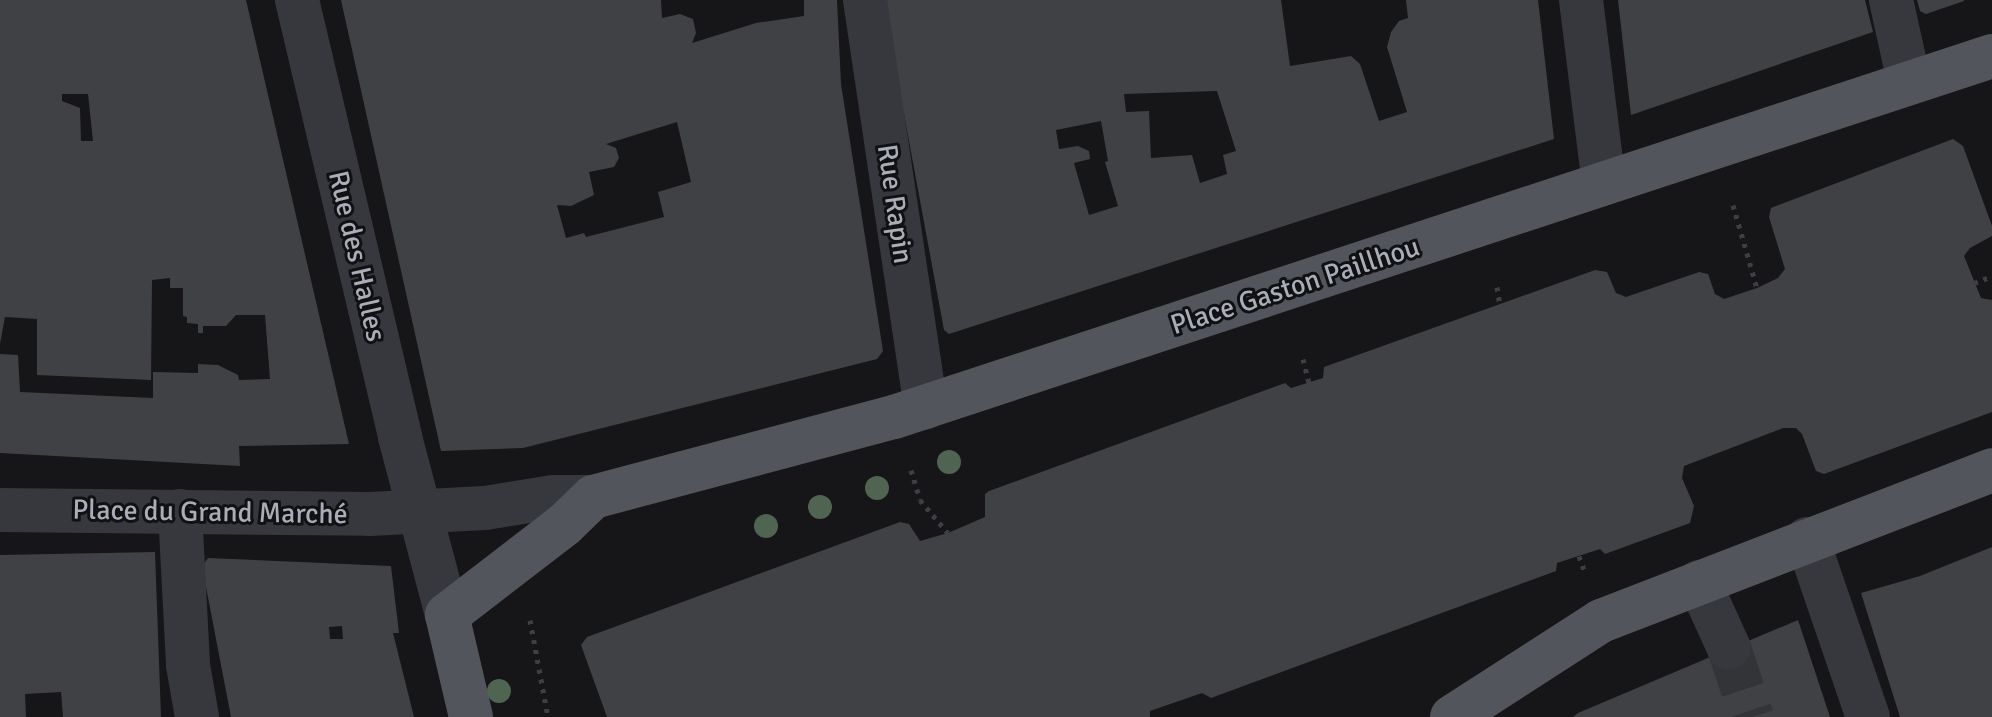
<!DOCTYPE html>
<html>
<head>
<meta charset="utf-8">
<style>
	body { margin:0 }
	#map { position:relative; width:1992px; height:717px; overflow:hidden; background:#161618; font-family:Signika,sans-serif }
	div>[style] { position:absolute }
	.building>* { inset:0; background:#404145 }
	.minor-tunnel>* { height:44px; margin-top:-22px; transform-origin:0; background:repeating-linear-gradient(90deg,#333438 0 44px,transparent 0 66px) }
	.path>* { height:5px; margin-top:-2.5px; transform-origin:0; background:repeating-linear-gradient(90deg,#3d3f44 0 4px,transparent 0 10px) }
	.minor>* { height:44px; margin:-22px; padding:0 22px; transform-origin:22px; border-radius:22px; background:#37383d }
	.major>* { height:44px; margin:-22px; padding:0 22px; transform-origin:22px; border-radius:22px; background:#53555c }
	.trees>* { width:24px; height:24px; margin:-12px; border-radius:50%; background:#506452 }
	span { translate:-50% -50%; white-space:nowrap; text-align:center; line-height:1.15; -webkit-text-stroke:6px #111113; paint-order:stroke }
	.street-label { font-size:28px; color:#a8adb8 }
</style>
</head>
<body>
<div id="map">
	<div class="building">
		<div style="clip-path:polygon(evenodd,0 0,246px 0,349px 444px,239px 446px,240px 466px,0 453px,0 354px,18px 355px,20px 392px,153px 398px,153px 372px,198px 373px,198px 364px,218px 365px,238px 375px,239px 380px,270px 379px,265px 315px,236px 315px,226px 326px,203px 326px,203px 333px,198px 333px,198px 324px,187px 323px,187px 317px,183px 316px,183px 288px,170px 288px,170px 278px,152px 280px,151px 380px,37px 375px,37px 319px,5px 317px,0 344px,0 0,62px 94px,88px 94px,93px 141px,81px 141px,80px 108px,62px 101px,62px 94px)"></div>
		<div style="clip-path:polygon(evenodd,341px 0,661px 0,662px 18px,680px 14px,693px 19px,696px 33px,692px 43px,756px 23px,804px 16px,804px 0,837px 0,841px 84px,883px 351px,877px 359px,523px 448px,441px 451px,341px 0,677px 122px,691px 182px,658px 192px,664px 217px,586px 237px,584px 233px,566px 238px,557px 205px,571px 206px,594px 195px,589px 172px,614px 167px,619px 158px,616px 148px,606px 144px,677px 122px)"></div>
		<div style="clip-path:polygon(evenodd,881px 0,1281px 0,1290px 66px,1351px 56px,1360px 64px,1379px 121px,1407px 112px,1387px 47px,1391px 32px,1399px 21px,1408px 18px,1406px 0,1538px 0,1554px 139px,949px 334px,944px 330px,904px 114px,888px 115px,881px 0,1217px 91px,1236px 151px,1223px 155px,1227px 174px,1200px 183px,1192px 155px,1151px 158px,1149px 111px,1126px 112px,1124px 94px,1217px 91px,881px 0,1101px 121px,1108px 161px,1105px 162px,1118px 206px,1089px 215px,1074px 163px,1090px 159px,1089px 151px,1078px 146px,1059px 149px,1056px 130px,1101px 121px)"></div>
		<div style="clip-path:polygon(1618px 0,1865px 0,1873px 32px,1631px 115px)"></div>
		<div style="clip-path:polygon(1917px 0,1964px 0,1964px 1px,1926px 14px,1920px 11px)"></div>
		<div style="clip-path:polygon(1953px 139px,1963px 146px,1992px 226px,1992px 236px,1970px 248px,1964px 256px,1981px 298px,1992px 300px,1992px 412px,1824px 474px,1816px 471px,1802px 434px,1796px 428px,1783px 428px,1684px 466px,1682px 478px,1694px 506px,1690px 523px,1605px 554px,1600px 549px,1557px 563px,1556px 571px,1211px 698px,1202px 693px,1150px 711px,1150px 717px,607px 717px,581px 645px,587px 637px,900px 522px,909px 524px,920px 541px,948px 533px,985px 517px,985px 494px,989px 491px,1285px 383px,1291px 388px,1323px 378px,1324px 367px,1595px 270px,1607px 272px,1616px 293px,1626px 297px,1699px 272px,1708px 274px,1715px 294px,1724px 299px,1757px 288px,1778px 278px,1785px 269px,1769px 217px,1771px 208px)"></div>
		<div style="clip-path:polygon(1992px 547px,1992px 717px,1900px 717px,1861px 593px,1920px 576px)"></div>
		<div style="clip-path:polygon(155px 552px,161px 717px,63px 717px,61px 692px,25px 694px,26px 717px,0 717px,0 555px)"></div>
		<div style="clip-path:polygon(evenodd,208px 558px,391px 566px,399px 633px,393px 633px,414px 717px,231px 717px,202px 566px,208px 558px,342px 626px,343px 639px,330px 639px,329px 627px,342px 626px)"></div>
		<div style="clip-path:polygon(1798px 620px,1830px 717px,1573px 717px,1578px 713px)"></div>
	</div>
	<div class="minor-tunnel">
		<div style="left:1729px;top:648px;width:73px;rotate:71.6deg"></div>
	</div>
	<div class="path">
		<div style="left:1733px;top:205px;width:86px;rotate:73.9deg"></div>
		<div style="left:1974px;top:283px;width:19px;rotate:-21deg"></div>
		<div style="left:1497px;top:287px;width:20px;rotate:81deg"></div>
		<div style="left:1303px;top:359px;width:25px;rotate:76deg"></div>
		<div style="left:911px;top:470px;width:31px;rotate:73deg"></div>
		<div style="left:920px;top:500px;width:43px;rotate:49.7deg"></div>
		<div style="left:1579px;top:556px;width:15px;rotate:70deg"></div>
		<div style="left:530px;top:620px;width:99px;rotate:79.5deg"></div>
	</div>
	<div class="minor">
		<div style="left:297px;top:0;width:449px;rotate:76.7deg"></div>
		<div style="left:400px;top:437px;width:184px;rotate:75.2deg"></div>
		<div style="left:865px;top:0;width:412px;rotate:81.5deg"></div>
		<div style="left:1581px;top:0;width:185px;rotate:82.9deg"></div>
		<div style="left:1891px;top:0;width:83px;rotate:77.5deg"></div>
		<div style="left:0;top:510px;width:370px;rotate:0.6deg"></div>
		<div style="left:370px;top:514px;width:115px;rotate:-3deg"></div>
		<div style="left:485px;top:508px;width:69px;rotate:-9.2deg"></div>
		<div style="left:553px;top:497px;width:40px"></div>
		<div style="left:180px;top:511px;width:154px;rotate:87deg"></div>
		<div style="left:188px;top:665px;width:53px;rotate:80.2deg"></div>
		<div style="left:1807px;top:539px;width:188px;rotate:71.1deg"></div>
		<div style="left:1699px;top:582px;width:72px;rotate:65.6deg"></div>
	</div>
	<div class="major">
		<div style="left:471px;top:717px;width:105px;rotate:-103.2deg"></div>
		<div style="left:447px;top:615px;width:148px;rotate:-37.6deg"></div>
		<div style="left:564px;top:525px;width:40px;rotate:-44deg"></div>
		<div style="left:593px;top:497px;width:311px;rotate:-14.9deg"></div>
		<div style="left:894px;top:417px;width:1156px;rotate:-18.2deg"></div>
		<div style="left:1452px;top:717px;width:177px;rotate:-32.8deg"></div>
		<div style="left:1601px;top:621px;width:419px;rotate:-21.1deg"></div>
	</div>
	<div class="trees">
		<div style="left:949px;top:462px"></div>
		<div style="left:877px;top:488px"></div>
		<div style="left:820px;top:507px"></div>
		<div style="left:766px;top:526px"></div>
		<div style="left:499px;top:691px"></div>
	</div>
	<div class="street-label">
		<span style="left:895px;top:204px;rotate:82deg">Rue Rapin</span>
		<span style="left:357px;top:256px;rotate:77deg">Rue des Halles</span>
		<span style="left:1295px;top:286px;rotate:-18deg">Place Gaston Paillhou</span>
		<span style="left:210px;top:512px;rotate:1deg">Place du Grand Marché</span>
	</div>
</div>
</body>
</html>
